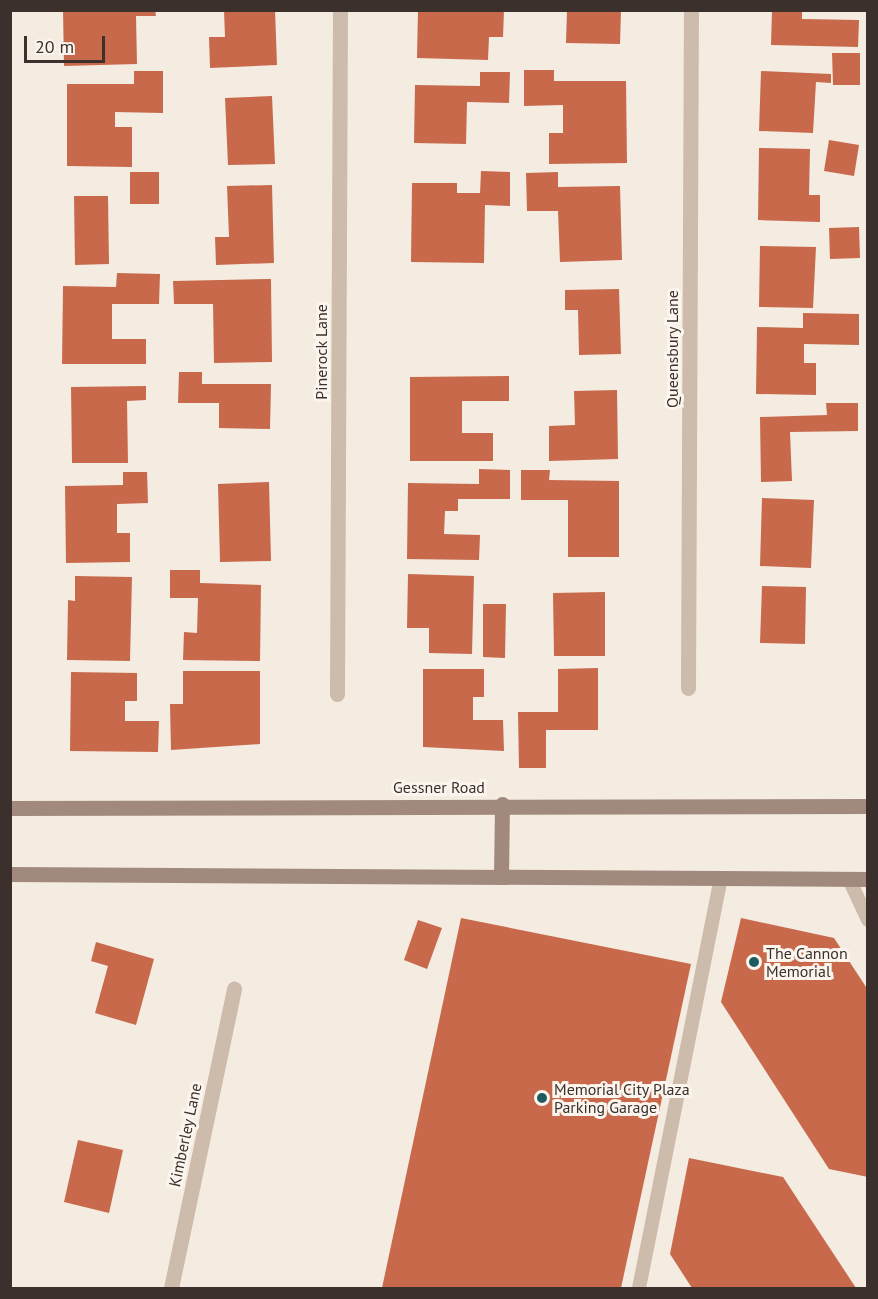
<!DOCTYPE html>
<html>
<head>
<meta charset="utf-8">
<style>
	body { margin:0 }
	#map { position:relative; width:878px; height:1299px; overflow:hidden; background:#f4ebe1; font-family:"PT Sans",sans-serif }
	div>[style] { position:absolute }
	.building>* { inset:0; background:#c8694b }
	.lane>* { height:14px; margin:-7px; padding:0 7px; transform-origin:7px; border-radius:7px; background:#cdbbac }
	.street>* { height:15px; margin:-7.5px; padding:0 7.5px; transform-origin:7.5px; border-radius:7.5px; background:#cdbbac }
	.secondary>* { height:15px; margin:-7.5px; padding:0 7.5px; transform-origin:7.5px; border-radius:7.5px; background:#a18a7d }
	.dots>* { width:16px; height:16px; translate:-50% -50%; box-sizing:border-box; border:3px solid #fbf5ee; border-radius:50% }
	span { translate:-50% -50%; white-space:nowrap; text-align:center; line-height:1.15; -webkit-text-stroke:6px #fbf5ee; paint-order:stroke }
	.street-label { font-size:16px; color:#3b302b }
	.poi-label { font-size:16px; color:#3b302b }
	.left { translate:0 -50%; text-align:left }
	.frame { position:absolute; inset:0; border:12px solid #3b302b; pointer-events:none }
	.scale { position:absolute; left:24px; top:36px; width:81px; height:27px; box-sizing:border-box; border:3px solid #3b302b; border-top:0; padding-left:8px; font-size:18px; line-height:21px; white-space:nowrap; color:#3b302b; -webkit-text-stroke:4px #fbf5ee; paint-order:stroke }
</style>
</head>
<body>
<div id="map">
	<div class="building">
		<div style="clip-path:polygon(63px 10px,155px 10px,156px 16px,136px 16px,137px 64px,64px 66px)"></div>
		<div style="clip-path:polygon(224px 10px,275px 10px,277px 65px,210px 68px,209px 37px,225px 37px)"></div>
		<div style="clip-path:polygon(418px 10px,504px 10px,503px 37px,489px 37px,488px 60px,417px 58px)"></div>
		<div style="clip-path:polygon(567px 10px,621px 10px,620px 44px,566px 43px)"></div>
		<div style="clip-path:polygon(772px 10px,802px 10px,802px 19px,859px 20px,858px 47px,771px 45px)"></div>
		<div style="clip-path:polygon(832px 53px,860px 53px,860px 85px,833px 85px)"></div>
		<div style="clip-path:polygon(524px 70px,554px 70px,554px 81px,626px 81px,627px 163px,549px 164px,549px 133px,563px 133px,563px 105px,524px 106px)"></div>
		<div style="clip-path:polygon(134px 71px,163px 71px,163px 113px,115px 112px,115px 127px,132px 127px,132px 167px,67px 166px,67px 84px,134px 84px)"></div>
		<div style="clip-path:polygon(761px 71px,831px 74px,831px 83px,816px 82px,813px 133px,759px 131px)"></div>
		<div style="clip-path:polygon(480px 72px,510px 72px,509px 103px,467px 102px,466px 144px,414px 143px,415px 85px,480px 86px)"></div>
		<div style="clip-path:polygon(272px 96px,275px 164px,228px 165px,225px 98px)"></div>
		<div style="clip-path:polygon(829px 140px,859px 145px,854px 176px,824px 171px)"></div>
		<div style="clip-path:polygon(759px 148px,810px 149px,809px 195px,820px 195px,820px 222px,758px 220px)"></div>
		<div style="clip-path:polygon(481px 171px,510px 172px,510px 206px,485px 205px,484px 263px,411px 262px,412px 183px,457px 183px,457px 193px,480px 193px)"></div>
		<div style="clip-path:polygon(130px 172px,159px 172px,159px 204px,130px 204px)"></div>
		<div style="clip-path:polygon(558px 172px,558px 187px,620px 186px,622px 260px,560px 262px,558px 211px,527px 211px,526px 173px)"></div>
		<div style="clip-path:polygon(272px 185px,274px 263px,216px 265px,215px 237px,229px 237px,227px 186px)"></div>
		<div style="clip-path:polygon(74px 196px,108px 196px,109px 264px,75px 265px)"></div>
		<div style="clip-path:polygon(859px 227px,860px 258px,830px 259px,829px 228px)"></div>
		<div style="clip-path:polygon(760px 246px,816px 247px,813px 308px,759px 307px)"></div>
		<div style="clip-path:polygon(117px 273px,160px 274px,159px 304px,112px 304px,112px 339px,146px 339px,146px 364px,62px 364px,63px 286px,116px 287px)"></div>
		<div style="clip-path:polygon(271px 279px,272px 362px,214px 363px,213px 304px,174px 304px,173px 281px)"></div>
		<div style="clip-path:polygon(619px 289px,621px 354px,579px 355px,578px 310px,565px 310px,565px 290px)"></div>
		<div style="clip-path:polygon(803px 313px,859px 314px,859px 345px,804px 344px,804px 363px,816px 363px,816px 395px,756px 394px,757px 327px,803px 328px)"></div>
		<div style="clip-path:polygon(179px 372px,202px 372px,202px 384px,271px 384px,270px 429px,219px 428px,219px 403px,178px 403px)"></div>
		<div style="clip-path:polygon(509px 376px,509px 401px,462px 401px,462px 433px,493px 433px,493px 461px,410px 461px,410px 377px)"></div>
		<div style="clip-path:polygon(146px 386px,146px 400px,127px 401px,128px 463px,72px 463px,71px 387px)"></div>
		<div style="clip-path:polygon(617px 390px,618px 459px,549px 461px,549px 426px,575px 425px,574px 391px)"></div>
		<div style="clip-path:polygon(826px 403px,858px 403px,858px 431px,790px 432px,792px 481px,761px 482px,760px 417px,827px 415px)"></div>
		<div style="clip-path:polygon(479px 469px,510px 470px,510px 499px,458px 499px,458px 511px,445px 511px,444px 534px,480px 535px,479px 560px,407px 559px,408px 483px,479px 484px)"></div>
		<div style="clip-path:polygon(521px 470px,550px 470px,549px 480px,619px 481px,619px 557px,568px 557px,568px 500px,521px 500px)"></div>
		<div style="clip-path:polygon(123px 472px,147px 472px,148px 503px,117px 504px,117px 533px,130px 533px,130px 562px,66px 563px,65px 486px,123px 485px)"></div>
		<div style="clip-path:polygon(269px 482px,271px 561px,220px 562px,218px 484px)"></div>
		<div style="clip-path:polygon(762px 498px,814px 500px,811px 568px,760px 566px)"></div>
		<div style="clip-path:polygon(170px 570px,200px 570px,200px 583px,261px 585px,260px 661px,183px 660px,184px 632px,197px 633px,198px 598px,170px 598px)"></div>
		<div style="clip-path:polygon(408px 574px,474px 576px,472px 654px,429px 653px,429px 628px,407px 628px)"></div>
		<div style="clip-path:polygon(75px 576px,132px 577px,130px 661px,67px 660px,68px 600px,75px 601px)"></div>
		<div style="clip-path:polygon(762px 586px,806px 587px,805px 644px,760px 643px)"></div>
		<div style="clip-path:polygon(605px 592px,605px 656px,554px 656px,553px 593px)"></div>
		<div style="clip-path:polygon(483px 604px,506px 604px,505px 658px,483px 657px)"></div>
		<div style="clip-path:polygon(598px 668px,598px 730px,546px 730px,546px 768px,519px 768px,518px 712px,558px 712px,558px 669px)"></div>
		<div style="clip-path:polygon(423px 669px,484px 669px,484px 697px,473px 697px,473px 720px,503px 720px,504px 751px,423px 747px)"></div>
		<div style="clip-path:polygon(183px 671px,260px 671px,260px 744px,171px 750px,170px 704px,183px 704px)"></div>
		<div style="clip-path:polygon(71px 672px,137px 673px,137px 701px,125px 701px,125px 721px,159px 721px,158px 752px,70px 751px)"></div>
		<div style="clip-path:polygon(461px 918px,691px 964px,621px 1288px,382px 1288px)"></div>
		<div style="clip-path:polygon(741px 918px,834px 938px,868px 990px,868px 1177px,829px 1169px,721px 1002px)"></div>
		<div style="clip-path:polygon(418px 920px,442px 928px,427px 969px,404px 960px)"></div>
		<div style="clip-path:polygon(96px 942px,154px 959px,136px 1025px,95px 1013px,108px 966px,91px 961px)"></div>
		<div style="clip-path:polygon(78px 1140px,123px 1150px,109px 1213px,64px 1202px)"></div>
		<div style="clip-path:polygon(689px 1158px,783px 1177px,856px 1288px,692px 1288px,670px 1254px)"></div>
	</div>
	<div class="lane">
		<div style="left:849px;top:879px;width:45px;rotate:65.1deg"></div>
		<div style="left:639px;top:1288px;width:418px;rotate:-78.7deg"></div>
	</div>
	<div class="street">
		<div style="left:688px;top:688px;width:678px;rotate:-89.75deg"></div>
		<div style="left:337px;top:694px;width:684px;rotate:-89.75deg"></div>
		<div style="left:171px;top:1288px;width:306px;rotate:-78.1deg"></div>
	</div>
	<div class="secondary">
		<div style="left:10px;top:808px;width:858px;rotate:-0.13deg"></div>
		<div style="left:10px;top:874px;width:858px;rotate:0.33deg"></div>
		<div style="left:501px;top:877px;width:73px;rotate:-89.2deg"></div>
	</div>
	<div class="dots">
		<div style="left:754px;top:962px;background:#1f5a5e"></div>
		<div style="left:542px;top:1098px;background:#1f5a5e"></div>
	</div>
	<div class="street-label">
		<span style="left:672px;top:349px;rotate:-90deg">Queensbury Lane</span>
		<span style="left:321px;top:352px;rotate:-90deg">Pinerock Lane</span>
		<span style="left:439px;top:787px">Gessner Road</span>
		<span style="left:185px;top:1135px;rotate:-78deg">Kimberley Lane</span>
	</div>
	<div class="poi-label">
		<span class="left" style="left:766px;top:962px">The Cannon<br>Memorial</span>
		<span class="left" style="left:554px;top:1098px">Memorial City Plaza<br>Parking Garage</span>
	</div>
	<div class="frame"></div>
	<div class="scale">20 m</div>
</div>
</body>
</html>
